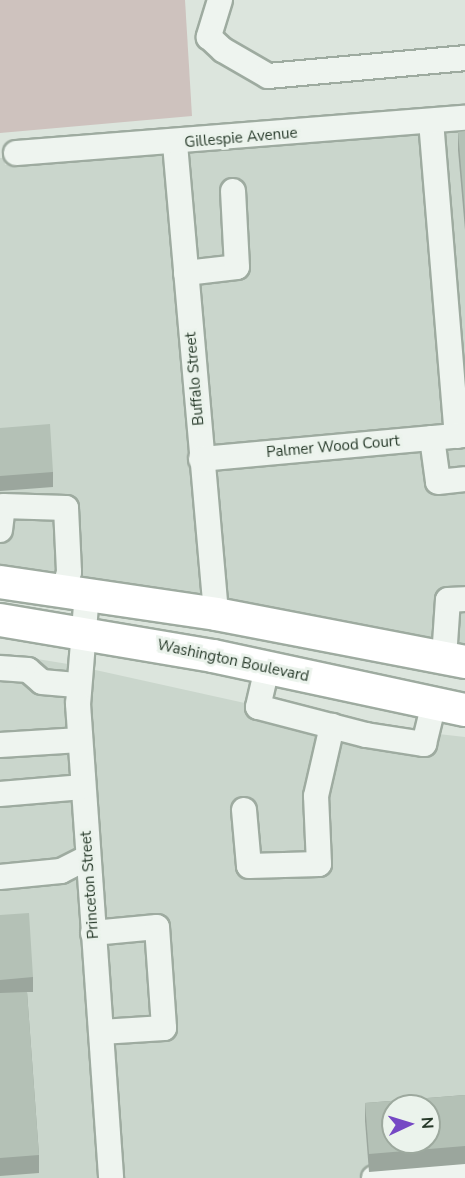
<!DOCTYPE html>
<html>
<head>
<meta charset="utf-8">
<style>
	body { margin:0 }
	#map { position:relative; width:465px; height:1178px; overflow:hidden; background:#dce5dd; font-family:"Nunito Sans",sans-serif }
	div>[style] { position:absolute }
	.built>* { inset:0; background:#cad6cc }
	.green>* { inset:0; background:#cec2be }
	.roads { filter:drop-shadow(2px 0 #9eaba0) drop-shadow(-2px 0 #9eaba0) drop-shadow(0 2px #9eaba0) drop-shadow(0 -2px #9eaba0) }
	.minor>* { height:24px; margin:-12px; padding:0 12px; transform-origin:12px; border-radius:12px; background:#eef4ef }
	.major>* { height:32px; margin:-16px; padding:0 16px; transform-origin:16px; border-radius:16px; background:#fff }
	.wall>* { inset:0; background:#9ba69d }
	.building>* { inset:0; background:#b4c1b6 }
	span { translate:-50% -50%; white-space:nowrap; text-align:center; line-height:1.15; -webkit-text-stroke:6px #ebf3ec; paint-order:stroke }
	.street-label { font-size:15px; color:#273a2a }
	.north { position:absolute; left:381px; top:1094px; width:60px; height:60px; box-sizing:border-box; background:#ebf3ec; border:2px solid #9da99e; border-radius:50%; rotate:86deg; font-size:16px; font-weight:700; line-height:24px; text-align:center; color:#273a2a }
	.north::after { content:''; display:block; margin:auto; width:21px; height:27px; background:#7548c4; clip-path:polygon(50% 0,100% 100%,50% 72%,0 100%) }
</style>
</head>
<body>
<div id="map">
	<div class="built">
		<div style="clip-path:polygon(465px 130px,465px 425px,212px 447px,188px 153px)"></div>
		<div style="clip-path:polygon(164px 155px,202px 601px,0 571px,0 158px,4px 158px,5px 165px)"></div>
		<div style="clip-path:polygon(465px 446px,465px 649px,227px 605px,214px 468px)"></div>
		<div style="clip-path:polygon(0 653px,68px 664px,71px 778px,0 784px)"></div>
		<div style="clip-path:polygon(evenodd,91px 669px,331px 722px,465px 737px,465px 1178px,123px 1178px,91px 720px,91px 669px,393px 1106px,429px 1106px,429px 1142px,393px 1142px,393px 1106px)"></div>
		<div style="clip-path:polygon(72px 799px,99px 1178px,0 1178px,0 805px)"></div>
	</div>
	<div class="green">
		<div style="clip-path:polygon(0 0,185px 0,192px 116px,0 133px)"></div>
	</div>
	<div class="roads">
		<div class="minor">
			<div style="left:220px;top:0;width:39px;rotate:107deg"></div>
			<div style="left:209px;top:37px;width:19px;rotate:43deg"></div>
			<div style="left:223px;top:50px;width:52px;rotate:30deg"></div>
			<div style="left:268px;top:76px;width:198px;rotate:-5.2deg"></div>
			<div style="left:431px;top:121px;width:316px;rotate:85.3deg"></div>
			<div style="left:175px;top:144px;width:472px;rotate:85deg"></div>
			<div style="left:16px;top:153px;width:450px;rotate:-4.5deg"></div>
			<div style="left:186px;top:273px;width:51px;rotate:-6.7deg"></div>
			<div style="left:237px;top:267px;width:76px;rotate:-93deg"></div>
			<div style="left:432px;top:438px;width:44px;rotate:82.2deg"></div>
			<div style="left:438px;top:482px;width:27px;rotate:-6deg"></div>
			<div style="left:201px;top:459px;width:265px;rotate:-5.2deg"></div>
			<div style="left:0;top:530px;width:24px;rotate:-83deg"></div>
			<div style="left:3px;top:506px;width:63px;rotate:1.8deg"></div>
			<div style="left:66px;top:508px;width:64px;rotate:87.3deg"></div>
			<div style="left:69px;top:572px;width:19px;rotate:106deg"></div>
			<div style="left:87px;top:593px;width:111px;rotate:94.6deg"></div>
			<div style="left:78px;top:704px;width:475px;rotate:86deg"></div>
			<div style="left:444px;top:658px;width:58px;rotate:-86.1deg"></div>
			<div style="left:448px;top:600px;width:17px;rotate:-3deg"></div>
			<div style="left:0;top:668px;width:28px;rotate:4deg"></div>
			<div style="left:28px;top:670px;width:18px;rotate:41deg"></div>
			<div style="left:42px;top:682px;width:37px;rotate:5deg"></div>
			<div style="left:267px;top:668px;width:40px;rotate:103deg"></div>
			<div style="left:258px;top:707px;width:112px;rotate:14.5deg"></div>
			<div style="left:366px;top:735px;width:59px;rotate:8.8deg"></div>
			<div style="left:424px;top:744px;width:42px;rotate:-76.3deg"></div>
			<div style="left:0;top:745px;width:80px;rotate:-3.6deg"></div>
			<div style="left:0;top:794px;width:83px;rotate:-4.8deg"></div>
			<div style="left:244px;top:810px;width:56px;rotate:84.9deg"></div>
			<div style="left:249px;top:866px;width:70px;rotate:-1.6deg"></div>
			<div style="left:319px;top:864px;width:68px;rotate:-92.5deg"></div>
			<div style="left:316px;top:796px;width:72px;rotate:-77.1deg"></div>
			<div style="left:0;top:877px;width:61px;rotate:-5.6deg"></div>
			<div style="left:61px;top:871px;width:30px;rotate:-27deg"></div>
			<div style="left:93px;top:933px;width:64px;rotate:-5.4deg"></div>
			<div style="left:157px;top:927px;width:101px;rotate:86deg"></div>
			<div style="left:164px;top:1028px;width:63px;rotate:176.4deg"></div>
			<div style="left:374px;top:1178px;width:91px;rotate:-5.6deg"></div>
		</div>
		<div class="major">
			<div style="left:0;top:582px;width:218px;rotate:8.4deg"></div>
			<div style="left:216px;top:614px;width:254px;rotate:10.9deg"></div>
			<div style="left:0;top:620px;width:216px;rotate:9.6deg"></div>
			<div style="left:213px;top:656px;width:258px;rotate:12.1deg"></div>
		</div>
	</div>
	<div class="wall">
		<div style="clip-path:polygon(465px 131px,465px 230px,458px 150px,458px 132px)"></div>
		<div style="clip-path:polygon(0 428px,53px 472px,53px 487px,0 491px)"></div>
		<div style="clip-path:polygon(0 915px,33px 977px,33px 992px,27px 992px,39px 1155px,39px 1173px,0 1176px)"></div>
		<div style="clip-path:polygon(465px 1095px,465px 1164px,369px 1172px,365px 1121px,365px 1103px)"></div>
	</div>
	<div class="building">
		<div style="clip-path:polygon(465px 131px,465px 212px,458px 132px)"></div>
		<div style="clip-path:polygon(50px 424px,53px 472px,0 476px,0 428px)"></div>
		<div style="clip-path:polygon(29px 913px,33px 977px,0 980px,0 915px)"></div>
		<div style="clip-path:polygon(27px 992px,39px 1155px,0 1158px,0 993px)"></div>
		<div style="clip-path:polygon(evenodd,465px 1095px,465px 1146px,369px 1154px,365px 1103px,465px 1095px,393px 1106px,429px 1106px,429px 1142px,393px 1142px,393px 1106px)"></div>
	</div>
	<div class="street-label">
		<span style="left:241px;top:138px;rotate:-5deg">Gillespie Avenue</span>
		<span style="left:195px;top:379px;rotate:-95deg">Buffalo Street</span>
		<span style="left:333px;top:447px;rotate:-5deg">Palmer Wood Court</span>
		<span style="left:233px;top:661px;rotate:12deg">Washington Boulevard</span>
		<span style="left:90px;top:885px;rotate:-94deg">Princeton Street</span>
	</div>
	<div class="north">N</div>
</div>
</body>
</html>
